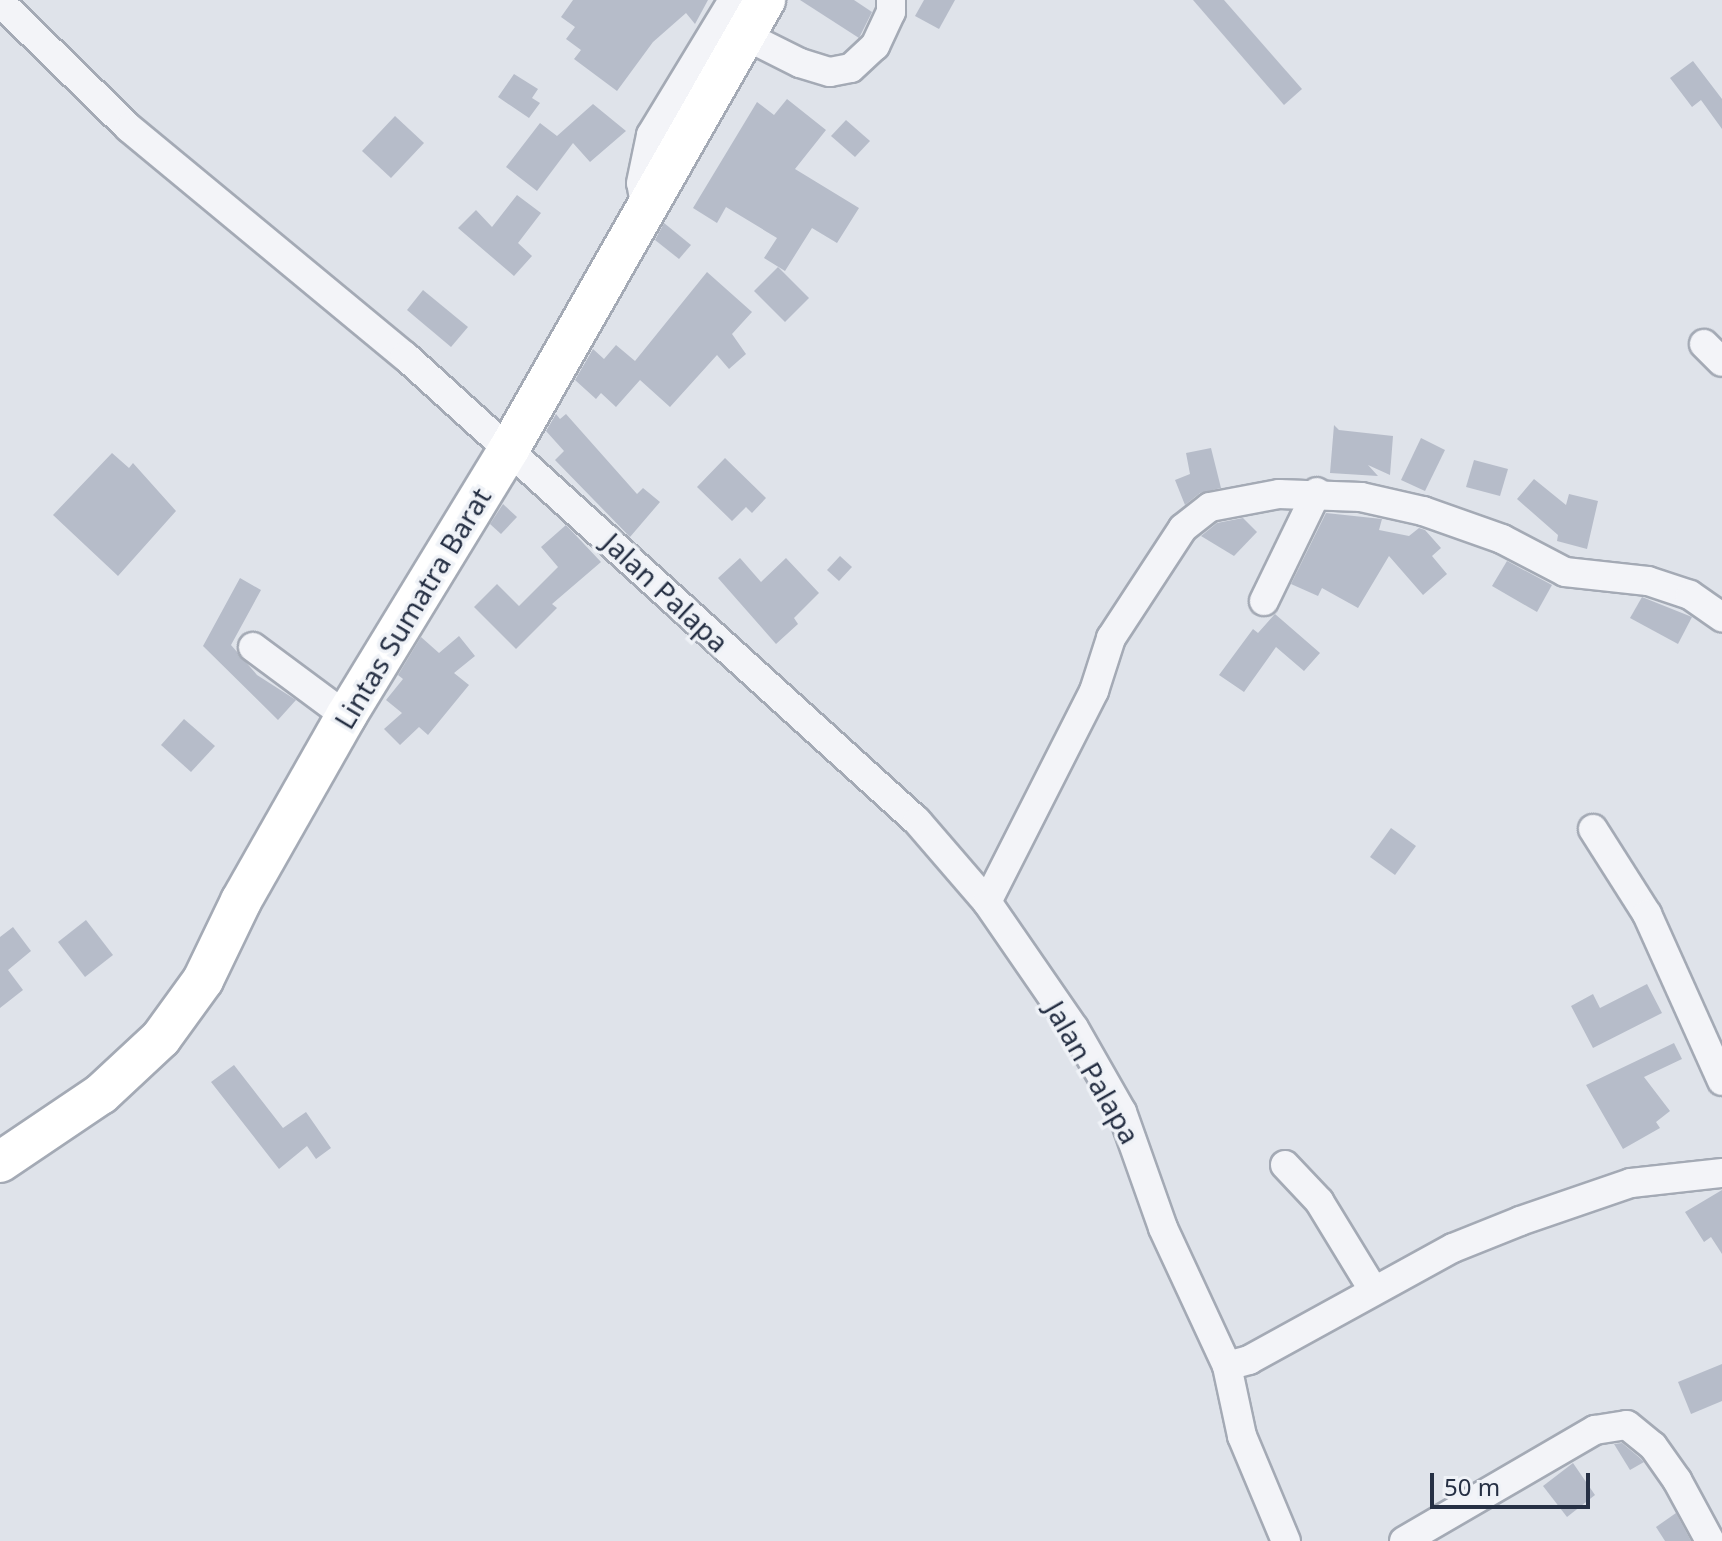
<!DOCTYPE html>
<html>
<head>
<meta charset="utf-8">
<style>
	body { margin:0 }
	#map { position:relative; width:1722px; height:1541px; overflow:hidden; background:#dfe3ea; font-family:"Noto Sans",sans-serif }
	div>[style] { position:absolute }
	.building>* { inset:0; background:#b6bcc9 }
	.roads { filter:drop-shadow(2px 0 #a4aab5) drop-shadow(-2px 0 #a4aab5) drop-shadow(0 2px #a4aab5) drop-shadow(0 -2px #a4aab5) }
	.minor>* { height:28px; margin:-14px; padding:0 14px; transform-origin:14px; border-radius:14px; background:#f3f4f8 }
	.highway>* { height:40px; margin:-20px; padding:0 20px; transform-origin:20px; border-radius:20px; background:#fff }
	span { translate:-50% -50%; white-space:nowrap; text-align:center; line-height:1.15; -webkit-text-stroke:7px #eff2f7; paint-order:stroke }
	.street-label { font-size:28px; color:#263044 }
	.scale { position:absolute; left:1430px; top:1473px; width:160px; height:36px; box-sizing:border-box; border:4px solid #263044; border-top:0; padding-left:10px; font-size:24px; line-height:28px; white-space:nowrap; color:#263044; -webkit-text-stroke:6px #eff2f7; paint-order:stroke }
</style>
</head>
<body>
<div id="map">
	<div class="building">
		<div style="clip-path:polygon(573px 0,708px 0,695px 24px,686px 13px,653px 42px,617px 91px,574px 59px,581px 50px,566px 39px,575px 27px,561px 17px)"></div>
		<div style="clip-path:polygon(800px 0,854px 0,872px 12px,859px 38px)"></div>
		<div style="clip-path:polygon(924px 0,955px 0,939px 29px,915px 16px)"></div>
		<div style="clip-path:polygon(1193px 0,1224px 0,1302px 89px,1284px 105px)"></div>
		<div style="clip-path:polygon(1693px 61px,1722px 99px,1722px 129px,1701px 100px,1692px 107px,1670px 78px)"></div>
		<div style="clip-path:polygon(514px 74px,538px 89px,532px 98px,540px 103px,529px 118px,498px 97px)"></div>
		<div style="clip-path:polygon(787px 99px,826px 130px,795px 169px,859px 208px,837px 243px,812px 228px,785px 271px,764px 258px,777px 238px,726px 207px,717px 223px,693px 208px,757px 102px,774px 115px)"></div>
		<div style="clip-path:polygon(593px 104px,626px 131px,590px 162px,573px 143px,537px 191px,506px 167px,540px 123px,557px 136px)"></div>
		<div style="clip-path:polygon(395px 116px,424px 143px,391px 178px,362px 151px)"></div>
		<div style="clip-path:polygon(846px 120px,870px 141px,855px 157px,831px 136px)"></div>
		<div style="clip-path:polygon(517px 195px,541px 213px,518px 243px,532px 256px,514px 276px,458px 228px,476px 210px,492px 227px)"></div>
		<div style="clip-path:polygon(664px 223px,691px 245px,679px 259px,655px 240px)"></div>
		<div style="clip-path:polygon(778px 267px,809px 298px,785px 322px,754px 291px)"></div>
		<div style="clip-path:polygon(707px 272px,752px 312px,732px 334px,746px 354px,729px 369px,717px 355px,670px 407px,640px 380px,616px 407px,601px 393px,596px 399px,575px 380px,593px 349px,604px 359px,616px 345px,635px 361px)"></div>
		<div style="clip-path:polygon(423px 290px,468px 327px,451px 347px,407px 310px)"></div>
		<div style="clip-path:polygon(556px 414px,560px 419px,566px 414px,637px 494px,643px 488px,660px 502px,630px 537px,555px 460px,564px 451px,546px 431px)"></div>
		<div style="clip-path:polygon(1334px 425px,1339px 430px,1393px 436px,1390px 475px,1368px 465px,1378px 476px,1330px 473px)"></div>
		<div style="clip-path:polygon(1421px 438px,1445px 450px,1425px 491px,1401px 480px)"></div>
		<div style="clip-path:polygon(1211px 448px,1221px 488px,1200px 493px,1185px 505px,1175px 480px,1190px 474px,1186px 453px)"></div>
		<div style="clip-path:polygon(112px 453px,129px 468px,133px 463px,176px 511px,118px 576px,53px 515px)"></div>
		<div style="clip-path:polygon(725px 458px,766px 498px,752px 513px,746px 507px,732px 521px,697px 487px)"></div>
		<div style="clip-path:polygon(1474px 460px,1508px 469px,1500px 496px,1466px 487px)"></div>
		<div style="clip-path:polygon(1534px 479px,1566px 505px,1569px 494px,1598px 501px,1587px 549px,1557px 541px,1558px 535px,1517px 499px)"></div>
		<div style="clip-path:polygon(503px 504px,517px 517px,501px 534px,490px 524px)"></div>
		<div style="clip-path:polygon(1326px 513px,1382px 519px,1379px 530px,1409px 536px,1419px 528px,1425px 530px,1441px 548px,1432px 556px,1447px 574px,1423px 595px,1389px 556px,1358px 608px,1322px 588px,1318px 596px,1291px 584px)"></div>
		<div style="clip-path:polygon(1243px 518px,1257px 532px,1234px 556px,1201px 536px,1217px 523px)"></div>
		<div style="clip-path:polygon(566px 525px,601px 562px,552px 604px,557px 608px,516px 649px,474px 607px,497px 584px,519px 606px,558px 567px,541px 547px)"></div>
		<div style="clip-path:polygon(840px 556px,852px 567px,839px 581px,827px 570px)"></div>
		<div style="clip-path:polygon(740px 558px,761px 582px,786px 558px,819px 593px,794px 618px,798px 624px,776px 644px,718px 578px)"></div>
		<div style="clip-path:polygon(1507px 561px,1552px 585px,1537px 612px,1492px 586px)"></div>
		<div style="clip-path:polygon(240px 578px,261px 590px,231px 645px,257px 675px,296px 700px,278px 720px,203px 646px)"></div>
		<div style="clip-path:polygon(1642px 597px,1692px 617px,1678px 644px,1630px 618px)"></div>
		<div style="clip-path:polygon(1275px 614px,1320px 653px,1304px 671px,1276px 647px,1244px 692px,1219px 675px,1253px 629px,1258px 633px)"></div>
		<div style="clip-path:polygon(459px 636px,475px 656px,454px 673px,469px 685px,428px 735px,419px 727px,400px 745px,384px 729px,402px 713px,386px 700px,403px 679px,398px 675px,421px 637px,439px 653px)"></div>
		<div style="clip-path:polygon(184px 719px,215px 746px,191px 772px,161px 745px)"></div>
		<div style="clip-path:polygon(1391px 828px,1416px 846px,1395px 875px,1370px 857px)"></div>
		<div style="clip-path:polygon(86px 920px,113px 955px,85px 977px,58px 942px)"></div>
		<div style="clip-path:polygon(13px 927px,31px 951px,8px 970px,23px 990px,0 1008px,0 937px)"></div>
		<div style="clip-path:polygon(1647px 984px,1662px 1013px,1593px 1048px,1571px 1006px,1593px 994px,1600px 1008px)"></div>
		<div style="clip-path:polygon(1674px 1043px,1682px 1059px,1644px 1077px,1670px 1111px,1656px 1122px,1660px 1128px,1623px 1149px,1586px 1085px)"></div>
		<div style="clip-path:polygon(234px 1065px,283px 1128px,306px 1112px,331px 1148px,316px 1159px,307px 1146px,279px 1169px,211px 1082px)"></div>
		<div style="clip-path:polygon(1722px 1190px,1722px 1254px,1711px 1237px,1704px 1242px,1685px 1212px)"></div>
		<div style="clip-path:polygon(1722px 1364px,1722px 1401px,1691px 1414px,1678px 1382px)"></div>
		<div style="clip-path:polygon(1622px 1443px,1640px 1458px,1644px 1462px,1630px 1470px,1614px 1444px)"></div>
		<div style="clip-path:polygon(1573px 1463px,1595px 1495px,1567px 1517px,1543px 1486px)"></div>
		<div style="clip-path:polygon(1676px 1513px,1691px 1541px,1665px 1541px,1656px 1527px)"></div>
	</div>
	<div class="roads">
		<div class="minor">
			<div style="left:0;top:2px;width:180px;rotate:44.3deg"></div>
			<div style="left:129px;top:128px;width:358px;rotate:39.6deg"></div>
			<div style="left:405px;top:356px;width:692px;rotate:42.25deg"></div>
			<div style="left:917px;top:821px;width:107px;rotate:49.2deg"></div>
			<div style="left:987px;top:902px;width:153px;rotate:55.4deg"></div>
			<div style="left:1074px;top:1028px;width:97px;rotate:60.3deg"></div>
			<div style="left:1122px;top:1112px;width:123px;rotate:70.5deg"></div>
			<div style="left:1163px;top:1228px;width:152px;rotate:65.1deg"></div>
			<div style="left:1227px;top:1366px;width:23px;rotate:-15deg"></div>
			<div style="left:1249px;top:1360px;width:233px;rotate:-28.8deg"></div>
			<div style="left:1453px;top:1248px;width:72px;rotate:-21.9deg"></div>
			<div style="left:1520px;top:1221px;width:117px;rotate:-18.9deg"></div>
			<div style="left:1631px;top:1183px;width:92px;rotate:-6.3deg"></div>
			<div style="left:746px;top:36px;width:60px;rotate:26.6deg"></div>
			<div style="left:800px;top:63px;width:31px;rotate:17deg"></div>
			<div style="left:830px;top:72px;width:21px;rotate:-11deg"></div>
			<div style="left:851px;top:68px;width:33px;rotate:-43deg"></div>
			<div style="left:875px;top:46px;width:38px;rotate:-65deg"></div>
			<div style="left:891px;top:12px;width:12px;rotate:-90deg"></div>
			<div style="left:646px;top:210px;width:27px;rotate:-100deg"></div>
			<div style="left:641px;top:183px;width:49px;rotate:-78.2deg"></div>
			<div style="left:651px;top:135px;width:158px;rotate:-58.7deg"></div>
			<div style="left:1704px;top:344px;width:25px;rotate:45deg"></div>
			<div style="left:1264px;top:601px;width:121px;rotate:-64.1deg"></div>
			<div style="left:253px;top:647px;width:116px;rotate:36.6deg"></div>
			<div style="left:1593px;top:829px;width:101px;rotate:57.6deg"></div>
			<div style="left:1647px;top:914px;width:183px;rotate:65.8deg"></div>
			<div style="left:987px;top:902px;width:237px;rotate:-63.1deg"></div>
			<div style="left:1094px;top:691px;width:56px;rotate:-72.2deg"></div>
			<div style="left:1111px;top:638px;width:131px;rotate:-56.8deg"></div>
			<div style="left:1183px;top:528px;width:34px;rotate:-38deg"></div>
			<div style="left:1210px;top:507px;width:70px;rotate:-10.7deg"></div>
			<div style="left:1279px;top:494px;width:82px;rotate:2.1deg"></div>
			<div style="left:1361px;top:497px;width:64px;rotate:12.7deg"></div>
			<div style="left:1423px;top:511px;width:84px;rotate:19.5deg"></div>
			<div style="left:1502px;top:539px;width:71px;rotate:27.6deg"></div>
			<div style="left:1565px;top:572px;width:83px;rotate:6.2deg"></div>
			<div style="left:1648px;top:581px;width:44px;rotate:18.4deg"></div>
			<div style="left:1690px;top:595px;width:39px;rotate:35deg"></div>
			<div style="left:1285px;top:1165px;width:50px;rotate:46.6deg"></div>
			<div style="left:1319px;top:1201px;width:105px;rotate:58.6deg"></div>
			<div style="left:1227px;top:1366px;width:72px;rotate:77.9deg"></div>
			<div style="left:1242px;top:1436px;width:114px;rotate:67.3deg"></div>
			<div style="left:1404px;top:1541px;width:221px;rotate:-30.2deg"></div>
			<div style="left:1595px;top:1430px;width:32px;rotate:-9deg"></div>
			<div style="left:1627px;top:1425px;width:33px;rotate:39deg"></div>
			<div style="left:1653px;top:1446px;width:42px;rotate:54.8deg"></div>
			<div style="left:1677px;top:1480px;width:69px;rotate:61.6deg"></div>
		</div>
		<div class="highway">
			<div style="left:0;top:1162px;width:122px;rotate:-34deg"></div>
			<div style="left:101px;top:1094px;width:82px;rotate:-43deg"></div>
			<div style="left:161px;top:1038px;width:72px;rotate:-54.1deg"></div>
			<div style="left:203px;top:980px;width:88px;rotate:-64.3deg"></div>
			<div style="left:241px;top:901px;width:213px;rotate:-60.4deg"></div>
			<div style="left:346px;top:716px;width:313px;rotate:-58.6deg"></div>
			<div style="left:509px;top:449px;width:517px;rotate:-60.31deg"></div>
		</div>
	</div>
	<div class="street-label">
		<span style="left:666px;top:592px;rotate:43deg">Jalan Palapa</span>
		<span style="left:412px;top:608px;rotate:-59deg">Lintas Sumatra Barat</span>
		<span style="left:1093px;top:1072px;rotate:60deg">Jalan Palapa</span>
	</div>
	<div class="scale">50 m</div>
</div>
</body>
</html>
